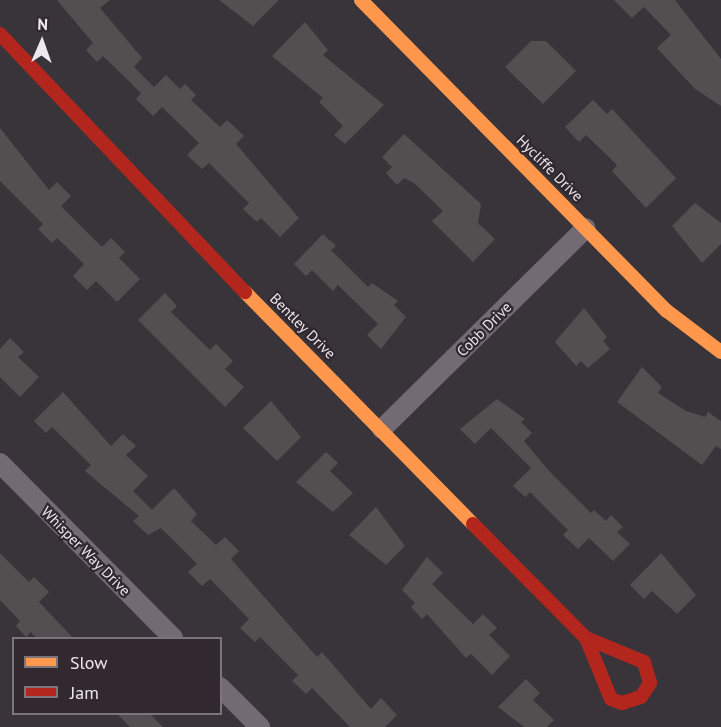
<!DOCTYPE html>
<html>
<head>
<meta charset="utf-8">
<style>
	body { margin:0 }
	#map { position:relative; width:721px; height:727px; overflow:hidden; background:#393439; font-family:"PT Sans",sans-serif }
	div>[style] { position:absolute }
	.building>* { inset:0; background:#534e4f }
	.street>* { height:20px; margin:-10px; padding:0 10px; transform-origin:10px; border-radius:10px; background:#726b74 }
	.slow>* { height:14px; margin:-7px; padding:0 7px; transform-origin:7px; border-radius:7px; background:#ff974d }
	.jam>* { height:14px; margin:-7px; padding:0 7px; transform-origin:7px; border-radius:7px; background:#b3261e }
	span { translate:-50% -50%; white-space:nowrap; text-align:center; line-height:1.15; -webkit-text-stroke:4.5px #312830; paint-order:stroke }
	.street-label { font-size:15px; color:#ede8ed }
	.legend { position:absolute; left:12px; top:637px; width:210px; height:78px; box-sizing:border-box; background:#312830; border:2px solid #7c757c; margin:0; padding:8px 10px; list-style:none; font-size:18px; color:#ede8ed }
	.legend li { display:flex; align-items:center; gap:12px; height:30px }
	.legend b { width:30px; border:2px solid #7c757c }
	.north { position:absolute; left:12px; top:12px; width:60px; height:60px; -webkit-text-stroke:4px #312830; paint-order:stroke; rotate:2deg; font-size:16px; font-weight:700; line-height:24px; text-align:center; color:#ede8ed }
	.north::after { content:''; display:block; margin:auto; width:21px; height:27px; background:#ede8ed; clip-path:polygon(50% 0,100% 100%,50% 72%,0 100%) }
</style>
</head>
<body>
<div id="map">
	<div class="building">
		<div style="clip-path:polygon(57px 0,110px 0,100px 8px,142px 58px,134px 67px,154px 87px,166px 75px,180px 89px,185px 84px,196px 95px,191px 100px,220px 127px,227px 120px,244px 136px,236px 144px,299px 218px,280px 237px,261px 218px,257px 222px,243px 209px,249px 203px,209px 163px,202px 169px,187px 155px,199px 143px,162px 107px,153px 116px,136px 99px,141px 93px,103px 56px,97px 62px,86px 50px,93px 43px)"></div>
		<div style="clip-path:polygon(219px 0,279px 0,253px 26px)"></div>
		<div style="clip-path:polygon(614px 0,675px 0,721px 59px,721px 106px,695px 89px,657px 48px,671px 35px,644px 7px,632px 18px)"></div>
		<div style="clip-path:polygon(305px 22px,328px 50px,323px 55px,384px 105px,345px 144px,334px 135px,343px 126px,319px 102px,323px 98px,272px 56px)"></div>
		<div style="clip-path:polygon(531px 41px,546px 41px,576px 71px,543px 104px,505px 67px)"></div>
		<div style="clip-path:polygon(593px 100px,607px 114px,612px 109px,676px 178px,646px 208px,612px 171px,617px 165px,586px 135px,579px 142px,565px 127px)"></div>
		<div style="clip-path:polygon(0 128px,49px 190px,57px 182px,71px 196px,61px 206px,102px 247px,111px 238px,125px 252px,119px 258px,140px 279px,117px 302px,96px 281px,87px 290px,73px 276px,84px 264px,57px 238px,52px 243px,38px 229px,43px 224px,0 181px)"></div>
		<div style="clip-path:polygon(404px 134px,481px 204px,478px 223px,495px 239px,473px 262px,432px 221px,443px 211px,414px 183px,404px 178px,397px 185px,386px 173px,392px 167px,382px 157px)"></div>
		<div style="clip-path:polygon(695px 203px,721px 223px,721px 244px,702px 263px,672px 226px)"></div>
		<div style="clip-path:polygon(323px 234px,336px 246px,331px 250px,368px 287px,372px 283px,398px 301px,394px 305px,406px 317px,381px 349px,367px 335px,378px 324px,338px 285px,333px 291px,312px 270px,306px 276px,294px 264px)"></div>
		<div style="clip-path:polygon(165px 293px,177px 306px,171px 312px,210px 350px,216px 344px,233px 361px,225px 369px,244px 387px,225px 407px,138px 320px)"></div>
		<div style="clip-path:polygon(584px 308px,607px 337px,603px 341px,610px 349px,588px 368px,581px 361px,576px 366px,555px 342px)"></div>
		<div style="clip-path:polygon(10px 338px,24px 352px,18px 357px,39px 377px,20px 397px,0 377px,0 349px)"></div>
		<div style="clip-path:polygon(642px 367px,662px 387px,658px 393px,686px 411px,705px 417px,708px 412px,721px 421px,721px 449px,716px 446px,702px 465px,617px 402px)"></div>
		<div style="clip-path:polygon(63px 392px,111px 446px,123px 434px,136px 446px,126px 455px,148px 476px,133px 491px,152px 510px,174px 488px,197px 514px,191px 521px,216px 545px,225px 537px,239px 551px,231px 559px,317px 657px,322px 652px,371px 709px,381px 698px,397px 715px,385px 727px,350px 727px,312px 688px,306px 694px,292px 681px,298px 675px,260px 637px,255px 642px,240px 628px,249px 619px,210px 579px,202px 586px,188px 572px,197px 564px,161px 528px,148px 535px,133px 521px,139px 516px,85px 471px,91px 465px,52px 427px,46px 433px,34px 421px)"></div>
		<div style="clip-path:polygon(497px 399px,525px 419px,521px 422px,532px 433px,524px 441px,550px 472px,591px 513px,594px 510px,606px 521px,611px 515px,623px 527px,617px 532px,630px 544px,613px 561px,589px 538px,578px 549px,563px 535px,568px 530px,530px 492px,525px 497px,513px 486px,531px 468px,491px 428px,475px 444px,460px 429px)"></div>
		<div style="clip-path:polygon(271px 401px,301px 437px,277px 461px,243px 428px)"></div>
		<div style="clip-path:polygon(326px 452px,338px 463px,330px 471px,353px 493px,333px 512px,296px 482px)"></div>
		<div style="clip-path:polygon(376px 507px,405px 546px,386px 565px,349px 535px)"></div>
		<div style="clip-path:polygon(0 553px,29px 582px,34px 577px,49px 592px,39px 602px,74px 639px,37px 639px,31px 632px,26px 637px,16px 626px,20px 621px,0 600px)"></div>
		<div style="clip-path:polygon(661px 553px,696px 595px,677px 614px,652px 591px,644px 599px,630px 585px)"></div>
		<div style="clip-path:polygon(427px 557px,443px 573px,432px 584px,473px 624px,483px 614px,497px 628px,489px 635px,510px 656px,492px 675px,471px 654px,466px 658px,427px 614px,422px 619px,411px 607px,415px 603px,402px 590px)"></div>
		<div style="clip-path:polygon(526px 679px,540px 693px,533px 700px,554px 720px,547px 727px,524px 727px,498px 707px)"></div>
		<div style="clip-path:polygon(117px 714px,150px 714px,163px 727px,130px 727px)"></div>
	</div>
	<div class="street">
		<div style="left:382px;top:429px;width:286px;rotate:-44.6deg"></div>
		<div style="left:0;top:463px;width:246px;rotate:45.3deg"></div>
		<div style="left:220px;top:687px;width:57px;rotate:45deg"></div>
	</div>
	<div class="slow">
		<div style="left:361px;top:0;width:436px;rotate:45.5deg"></div>
		<div style="left:667px;top:311px;width:68px;rotate:37.2deg"></div>
		<div style="left:245px;top:292px;width:325px;rotate:45.5deg"></div>
	</div>
	<div class="jam">
		<div style="left:0;top:34px;width:356px;rotate:46.5deg"></div>
		<div style="left:473px;top:524px;width:161px;rotate:45.3deg"></div>
		<div style="left:586px;top:638px;width:66px;rotate:67.7deg"></div>
		<div style="left:611px;top:699px;width:12px;rotate:20deg"></div>
		<div style="left:622px;top:703px;width:20px;rotate:-18deg"></div>
		<div style="left:641px;top:697px;width:17px;rotate:-57deg"></div>
		<div style="left:650px;top:683px;width:22px;rotate:-106deg"></div>
		<div style="left:644px;top:662px;width:63px;rotate:-157.5deg"></div>
	</div>
	<div class="street-label">
		<span style="left:550px;top:168px;rotate:45deg">Hycliffe Drive</span>
		<span style="left:303px;top:326px;rotate:45deg">Bentley Drive</span>
		<span style="left:484px;top:329px;rotate:-45deg">Cobb Drive</span>
		<span style="left:86px;top:551px;rotate:45deg">Whisper Way Drive</span>
	</div>
	<ul class="legend">
	<li><b style="height:8px;background:#ff974d"></b>Slow</li>
	<li><b style="height:8px;background:#b3261e"></b>Jam</li>
	</ul>
	<div class="north">N</div>
</div>
</body>
</html>
